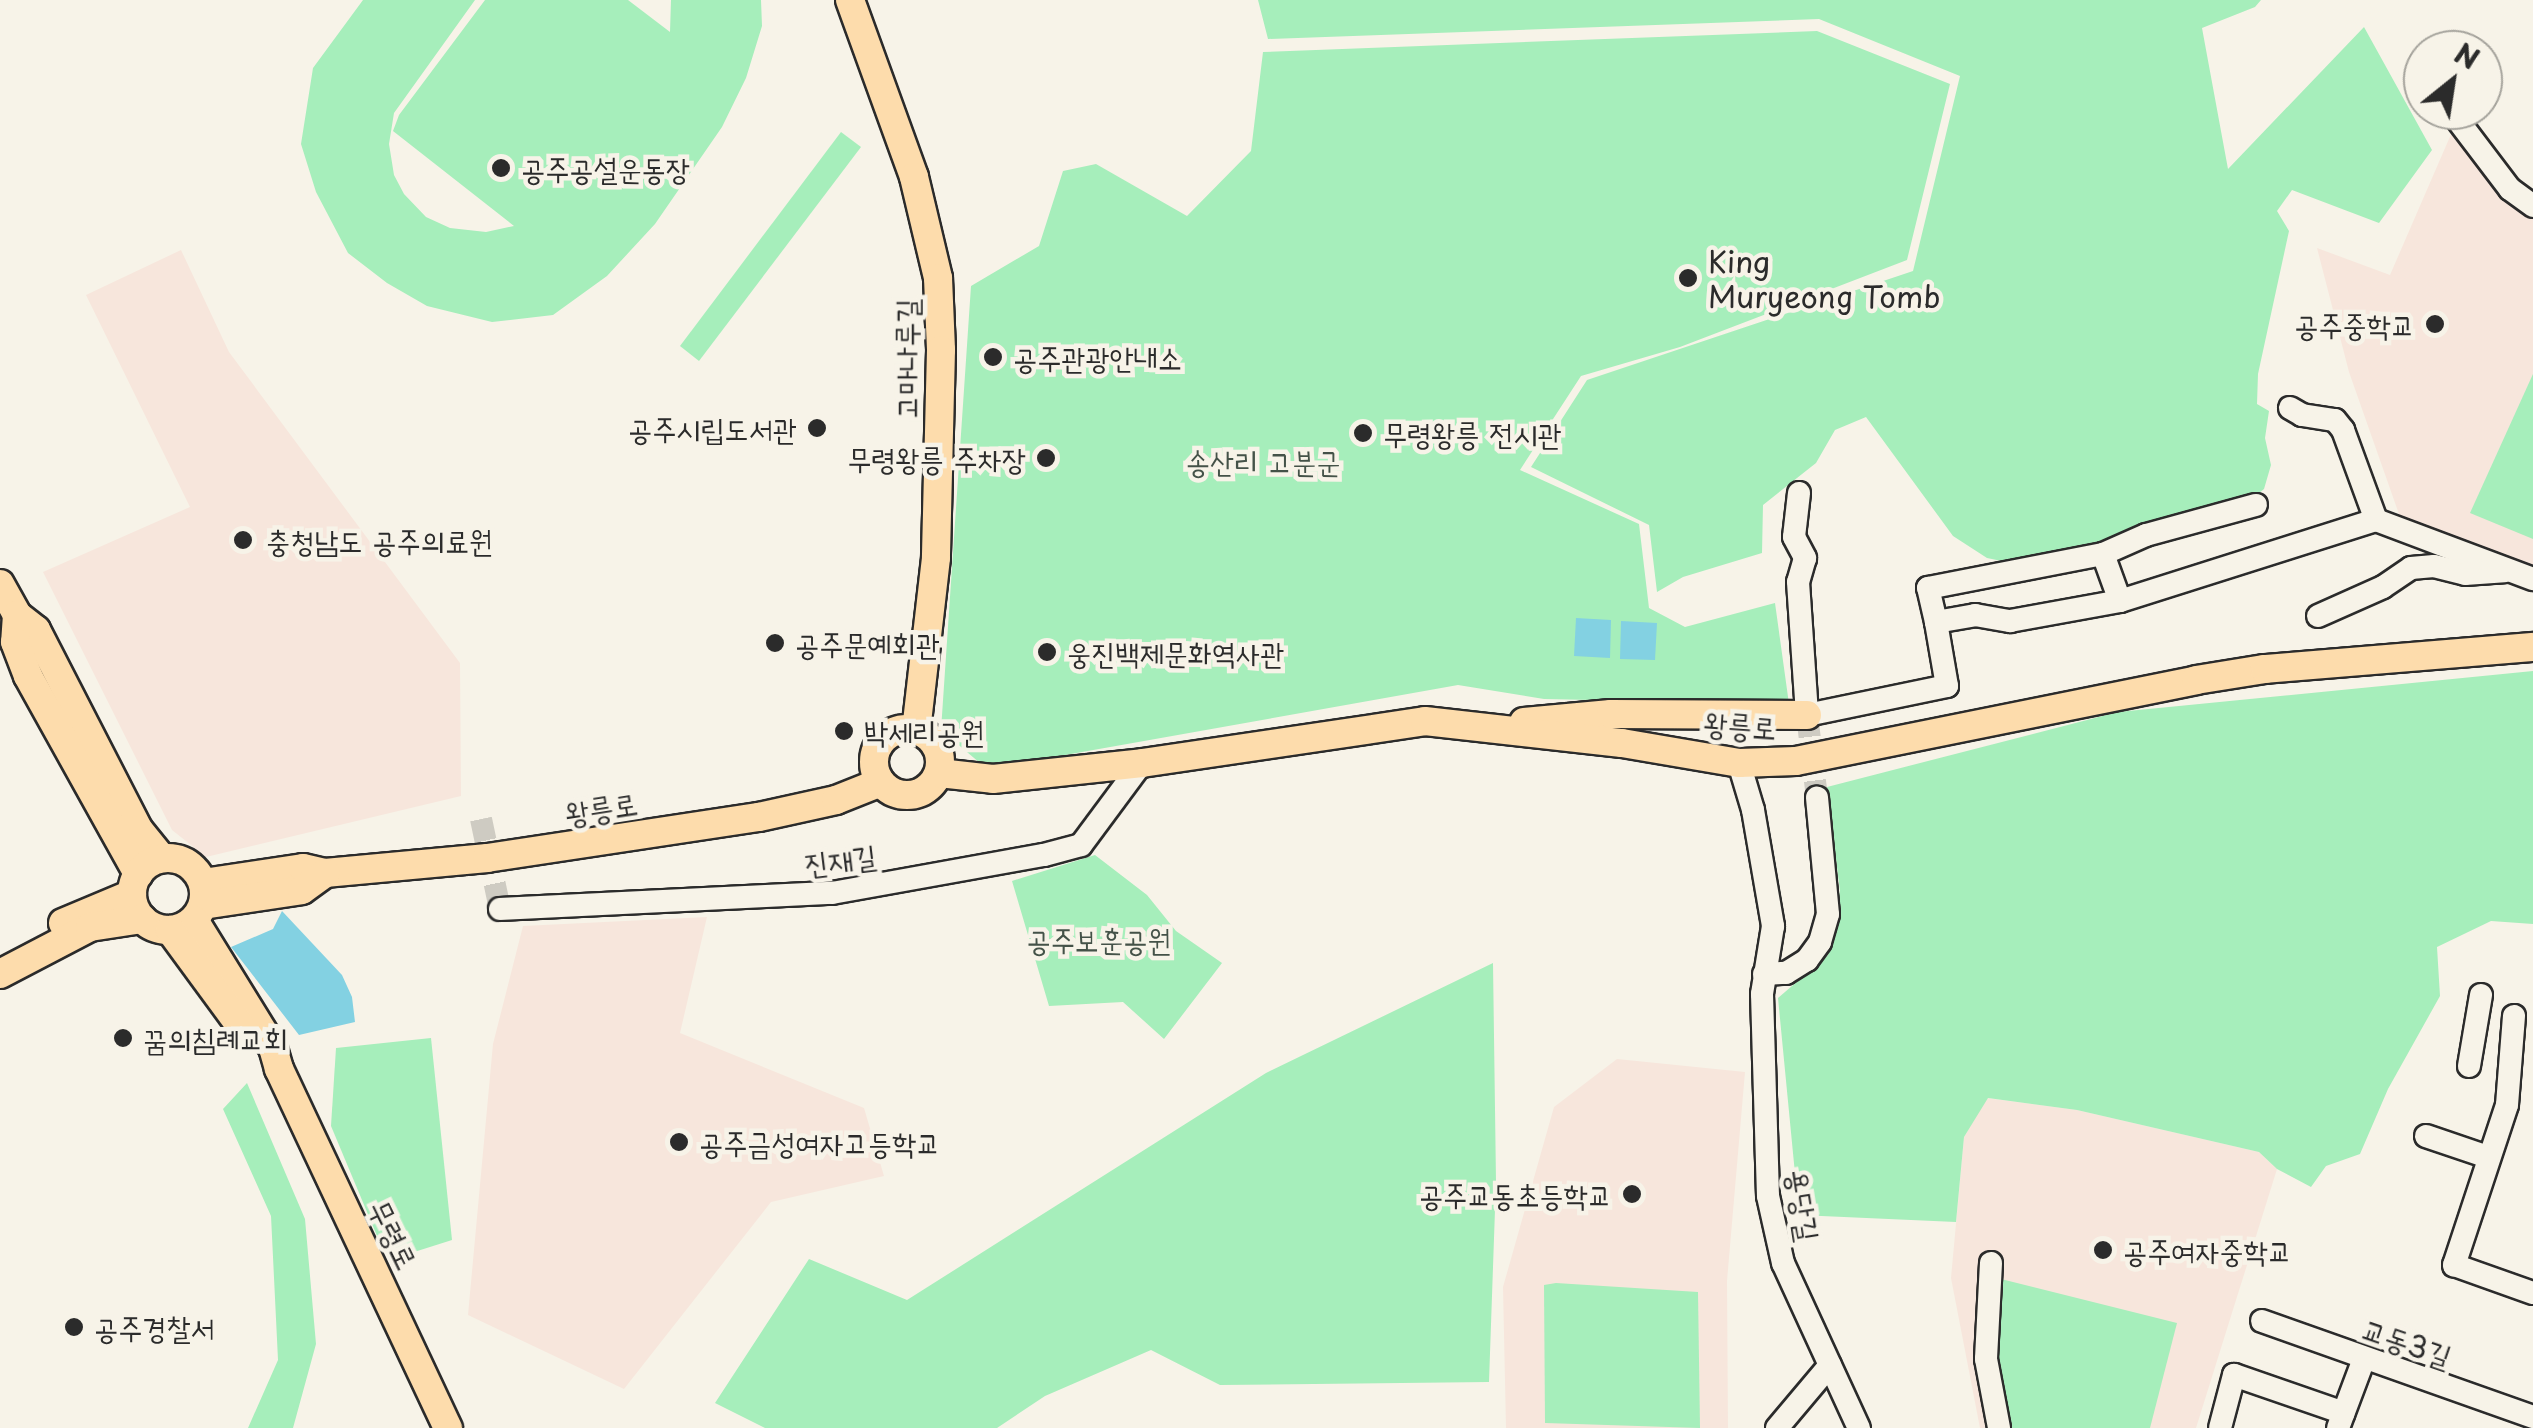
<!DOCTYPE html>
<html>
<head>
<meta charset="utf-8">
<style>
	body { margin:0 }
	#map { position:relative; width:2533px; height:1428px; overflow:hidden; background:#f7f3e8; font-family:"Playpen Sans","Poor Story",sans-serif }
	div>[style] { position:absolute }
	.built>* { inset:0; background:#f7e6dc }
	.green>* { inset:0; background:#a6eebb }
	.water>* { inset:0; background:#83d1e2 }
	.minor-tunnel>* { height:22px; margin-top:-11px; transform-origin:0; background:repeating-linear-gradient(90deg,#cecbc2 0 22px,transparent 0 33px) }
	.roads { filter:drop-shadow(2px 0 #2b2b2b) drop-shadow(-2px 0 #2b2b2b) drop-shadow(0 2px #2b2b2b) drop-shadow(0 -2px #2b2b2b) }
	.minor>* { height:22px; margin:-11px; padding:0 11px; transform-origin:11px; border-radius:11px; background:#f7f3e8 }
	.major>* { height:28px; margin:-14px; padding:0 14px; transform-origin:14px; border-radius:14px; background:#fddcac }
	.major>.ring { margin:-14px; padding:0; box-sizing:content-box; background:none; border:28px solid #fddcac; border-radius:50% }
	.dots>* { width:28px; height:28px; translate:-50% -50%; box-sizing:border-box; border:5px solid #f7f3e8; border-radius:50% }
	span { translate:-50% -50%; white-space:nowrap; text-align:center; line-height:1.15; -webkit-text-stroke:9px #f7f3e8; paint-order:stroke }
	.poi-label { font-size:30px; color:#2b2b2b }
	.left { translate:0 -50%; text-align:left }
	.right { translate:-100% -50%; text-align:right }
	.street-label { font-size:30px; color:#2b2b2b }
	.park-label { font-size:30px; color:#445248 }
	.north { position:absolute; left:2403px; top:30px; width:100px; height:100px; box-sizing:border-box; background:#f7f3e8; border:2px solid #a5a39c; border-radius:50%; rotate:30deg; font-size:28px; font-weight:700; line-height:40px; text-align:center; color:#2b2b2b }
	.north::after { content:''; display:block; margin:auto; width:35px; height:45px; background:#2b2b2b; clip-path:polygon(50% 0,100% 100%,50% 72%,0 100%) }
</style>
</head>
<body>
<div id="map">
	<div class="built">
		<div style="clip-path:polygon(2452px 132px,2533px 203px,2533px 570px,2400px 517px,2349px 372px,2317px 248px,2390px 275px)"></div>
		<div style="clip-path:polygon(181px 250px,229px 352px,460px 663px,461px 796px,206px 857px,172px 830px,43px 572px,190px 507px,86px 295px)"></div>
		<div style="clip-path:polygon(707px 917px,680px 1033px,864px 1108px,884px 1176px,771px 1202px,624px 1389px,468px 1315px,493px 1044px,523px 926px)"></div>
		<div style="clip-path:polygon(1617px 1059px,1745px 1072px,1727px 1281px,1728px 1428px,1506px 1428px,1503px 1287px,1554px 1107px)"></div>
		<div style="clip-path:polygon(1987px 1098px,2077px 1110px,2259px 1152px,2277px 1169px,2196px 1428px,1980px 1428px,1951px 1278px,1964px 1137px)"></div>
	</div>
	<div class="green">
		<div style="clip-path:polygon(363px 0,475px 0,394px 113px,389px 144px,394px 175px,404px 194px,426px 217px,450px 228px,486px 232px,514px 226px,393px 131px,399px 115px,485px 0,628px 0,670px 32px,671px 0,761px 0,762px 26px,746px 78px,722px 127px,655px 224px,607px 276px,553px 315px,492px 322px,427px 306px,387px 283px,348px 253px,316px 192px,301px 144px,313px 68px)"></div>
		<div style="clip-path:polygon(1258px 0,2261px 0,2255px 7px,2202px 28px,2228px 169px,2364px 27px,2432px 150px,2379px 223px,2292px 190px,2277px 211px,2289px 231px,2258px 374px,2257px 404px,2269px 411px,2265px 438px,2271px 465px,2264px 489px,2224px 521px,2100px 565px,2021px 565px,1987px 558px,1953px 536px,1866px 417px,1835px 430px,1816px 463px,1763px 505px,1762px 553px,1683px 577px,1657px 592px,1649px 525px,1531px 467px,1587px 380px,1913px 271px,1960px 76px,1819px 19px,1268px 39px)"></div>
		<div style="clip-path:polygon(1817px 31px,1950px 84px,1907px 260px,1680px 347px,1581px 376px,1520px 470px,1639px 524px,1649px 608px,1685px 627px,1775px 603px,1789px 704px,1544px 699px,1458px 685px,987px 769px,941px 730px,971px 286px,1039px 246px,1063px 171px,1096px 164px,1187px 216px,1251px 151px,1263px 52px)"></div>
		<div style="clip-path:polygon(841px 132px,861px 147px,699px 361px,680px 346px)"></div>
		<div style="clip-path:polygon(2533px 374px,2533px 539px,2470px 513px)"></div>
		<div style="clip-path:polygon(2533px 671px,2533px 924px,2491px 921px,2437px 947px,2440px 996px,2388px 1089px,2360px 1154px,2326px 1166px,2311px 1187px,2277px 1169px,2259px 1152px,2077px 1110px,1988px 1098px,1964px 1137px,1956px 1222px,1799px 1215px,1778px 998px,1828px 955px,1840px 891px,1827px 787px,2118px 712px)"></div>
		<div style="clip-path:polygon(1095px 855px,1147px 895px,1176px 931px,1222px 963px,1164px 1039px,1123px 1002px,1049px 1006px,1012px 881px)"></div>
		<div style="clip-path:polygon(1493px 963px,1496px 1181px,1489px 1382px,1220px 1385px,1151px 1350px,1045px 1396px,997px 1428px,765px 1428px,715px 1403px,809px 1259px,907px 1300px,1266px 1073px)"></div>
		<div style="clip-path:polygon(431px 1038px,452px 1240px,411px 1253px,380px 1243px,331px 1126px,336px 1048px)"></div>
		<div style="clip-path:polygon(247px 1083px,305px 1219px,316px 1344px,293px 1428px,248px 1428px,278px 1360px,271px 1216px,223px 1109px)"></div>
		<div style="clip-path:polygon(1997px 1278px,2177px 1323px,2150px 1428px,2010px 1428px,1997px 1383px)"></div>
		<div style="clip-path:polygon(1556px 1283px,1698px 1292px,1700px 1428px,1545px 1423px,1544px 1285px)"></div>
	</div>
	<div class="water">
		<div style="clip-path:polygon(1576px 618px,1611px 620px,1610px 658px,1574px 656px)"></div>
		<div style="clip-path:polygon(1621px 621px,1657px 623px,1655px 660px,1620px 659px)"></div>
		<div style="clip-path:polygon(282px 911px,342px 975px,352px 997px,355px 1022px,299px 1035px,231px 947px,273px 929px)"></div>
	</div>
	<div class="minor-tunnel">
		<div style="left:1807px;top:715px;width:84px;rotate:83.1deg"></div>
		<div style="left:481px;top:819px;width:92px;rotate:78.1deg"></div>
	</div>
	<div class="roads">
		<div class="minor">
			<div style="left:2450px;top:110px;width:99px;rotate:52.8deg"></div>
			<div style="left:2510px;top:189px;width:29px;rotate:36deg"></div>
			<div style="left:2290px;top:408px;width:14px;rotate:30deg"></div>
			<div style="left:2302px;top:415px;width:33px;rotate:9deg"></div>
			<div style="left:2335px;top:420px;width:13px;rotate:51deg"></div>
			<div style="left:2343px;top:430px;width:96px;rotate:69.9deg"></div>
			<div style="left:1799px;top:493px;width:44px;rotate:96.5deg"></div>
			<div style="left:1794px;top:537px;width:24px;rotate:62deg"></div>
			<div style="left:1805px;top:558px;width:25px;rotate:106deg"></div>
			<div style="left:1798px;top:582px;width:133px;rotate:86.1deg"></div>
			<div style="left:1807px;top:715px;width:143px;rotate:-11.7deg"></div>
			<div style="left:1947px;top:686px;width:65px;rotate:-99.8deg"></div>
			<div style="left:1936px;top:622px;width:40px;rotate:-10deg"></div>
			<div style="left:1975px;top:615px;width:36px;rotate:10deg"></div>
			<div style="left:2010px;top:621px;width:112px;rotate:-10.3deg"></div>
			<div style="left:2120px;top:601px;width:269px;rotate:-17.6deg"></div>
			<div style="left:2376px;top:520px;width:168px;rotate:20.6deg"></div>
			<div style="left:2103px;top:554px;width:47px;rotate:-23.8deg"></div>
			<div style="left:2146px;top:535px;width:114px;rotate:-15.3deg"></div>
			<div style="left:2318px;top:616px;width:71px;rotate:-24deg"></div>
			<div style="left:2383px;top:587px;width:34px;rotate:-34deg"></div>
			<div style="left:2411px;top:568px;width:23px;rotate:-5deg"></div>
			<div style="left:2434px;top:566px;width:32px;rotate:14deg"></div>
			<div style="left:2465px;top:574px;width:39px;rotate:-4deg"></div>
			<div style="left:1936px;top:622px;width:35px;rotate:-103deg"></div>
			<div style="left:1928px;top:588px;width:178px;rotate:-11deg"></div>
			<div style="left:2103px;top:554px;width:50px;rotate:70.1deg"></div>
			<div style="left:1739px;top:763px;width:49px;rotate:73.4deg"></div>
			<div style="left:1753px;top:810px;width:118px;rotate:80.2deg"></div>
			<div style="left:1773px;top:926px;width:69px;rotate:99.2deg"></div>
			<div style="left:1762px;top:994px;width:202px;rotate:88.3deg"></div>
			<div style="left:1768px;top:1196px;width:69px;rotate:77.4deg"></div>
			<div style="left:1783px;top:1263px;width:182px;rotate:65.3deg"></div>
			<div style="left:500px;top:909px;width:332px;rotate:-2.8deg"></div>
			<div style="left:832px;top:893px;width:215px;rotate:-10.2deg"></div>
			<div style="left:1044px;top:855px;width:38px;rotate:-15deg"></div>
			<div style="left:1081px;top:845px;width:102px;rotate:-53.4deg"></div>
			<div style="left:1764px;top:974px;width:22px;rotate:-3deg"></div>
			<div style="left:1786px;top:973px;width:25px;rotate:-32deg"></div>
			<div style="left:1807px;top:960px;width:22px;rotate:-54deg"></div>
			<div style="left:1820px;top:942px;width:29px;rotate:-74deg"></div>
			<div style="left:1828px;top:914px;width:117px;rotate:-95.4deg"></div>
			<div style="left:2514px;top:1016px;width:89px;rotate:94.5deg"></div>
			<div style="left:2507px;top:1105px;width:169px;rotate:108.3deg"></div>
			<div style="left:2454px;top:1265px;width:84px;rotate:19.5deg"></div>
			<div style="left:2469px;top:1066px;width:72px;rotate:-80.4deg"></div>
			<div style="left:2426px;top:1136px;width:65px;rotate:18.7deg"></div>
			<div style="left:1991px;top:1263px;width:96px;rotate:93deg"></div>
			<div style="left:1986px;top:1359px;width:70px;rotate:79.3deg"></div>
			<div style="left:2262px;top:1321px;width:288px;rotate:19.5deg"></div>
			<div style="left:1777px;top:1428px;width:82px;rotate:-49.9deg"></div>
			<div style="left:2220px;top:1428px;width:55px;rotate:-75.2deg"></div>
			<div style="left:2234px;top:1375px;width:116px;rotate:19.1deg"></div>
			<div style="left:2338px;top:1428px;width:74px;rotate:-69.4deg"></div>
		</div>
		<div class="major">
			<div style="left:850px;top:0;width:188px;rotate:70.1deg"></div>
			<div style="left:914px;top:177px;width:104px;rotate:76.6deg"></div>
			<div style="left:938px;top:278px;width:72px;rotate:87.6deg"></div>
			<div style="left:941px;top:350px;width:208px;rotate:91.4deg"></div>
			<div style="left:936px;top:558px;width:173px;rotate:96.6deg"></div>
			<div style="left:0;top:584px;width:35px;rotate:61deg"></div>
			<div style="left:17px;top:615px;width:24px;rotate:38deg"></div>
			<div style="left:36px;top:630px;width:225px;rotate:62.8deg"></div>
			<div style="left:139px;top:830px;width:36px;rotate:51deg"></div>
			<div style="left:17px;top:615px;width:27px;rotate:94deg"></div>
			<div style="left:15px;top:642px;width:36px;rotate:69deg"></div>
			<div style="left:28px;top:676px;width:227px;rotate:60.9deg"></div>
			<div style="left:1524px;top:722px;width:87px;rotate:-5.3deg"></div>
			<div style="left:1611px;top:714px;width:196px;rotate:0.3deg"></div>
			<div class="ring" style="left:874px;top:729px;width:38px;height:38px"></div>
			<div style="left:939px;top:773px;width:54px;rotate:6.3deg"></div>
			<div style="left:993px;top:779px;width:150px;rotate:-6.1deg"></div>
			<div style="left:1142px;top:763px;width:286px;rotate:-8.4deg"></div>
			<div style="left:1425px;top:721px;width:198px;rotate:6.4deg"></div>
			<div style="left:1622px;top:743px;width:119px;rotate:9.7deg"></div>
			<div style="left:1739px;top:763px;width:57px;rotate:-2deg"></div>
			<div style="left:1796px;top:761px;width:408px;rotate:-11.4deg"></div>
			<div style="left:2196px;top:680px;width:70px;rotate:-9.1deg"></div>
			<div style="left:2265px;top:669px;width:269px;rotate:-4.7deg"></div>
			<div class="ring" style="left:132px;top:858px;width:44px;height:44px"></div>
			<div style="left:203px;top:883px;width:101px;rotate:-8.5deg"></div>
			<div style="left:303px;top:868px;width:23px;rotate:13deg"></div>
			<div style="left:325px;top:873px;width:163px;rotate:-5.3deg"></div>
			<div style="left:487px;top:858px;width:275px;rotate:-8.6deg"></div>
			<div style="left:759px;top:817px;width:79px;rotate:-12.4deg"></div>
			<div style="left:836px;top:800px;width:48px;rotate:-21.8deg"></div>
			<div style="left:203px;top:905px;width:100px;rotate:-8.6deg"></div>
			<div style="left:302px;top:890px;width:29px;rotate:-36deg"></div>
			<div style="left:194px;top:920px;width:150px;rotate:58.3deg"></div>
			<div style="left:273px;top:1048px;width:22px;rotate:74deg"></div>
			<div style="left:279px;top:1069px;width:397px;rotate:64.8deg"></div>
			<div style="left:63px;top:923px;width:75px;rotate:-22.8deg"></div>
			<div style="left:170px;top:930px;width:127px;rotate:53.7deg"></div>
			<div style="left:0;top:974px;width:102px;rotate:-27.6deg"></div>
			<div style="left:90px;top:927px;width:53px;rotate:-8.7deg"></div>
		</div>
	</div>
	<div class="dots">
		<div style="left:501px;top:168px;background:#2b2b2b"></div>
		<div style="left:1688px;top:278px;background:#2b2b2b"></div>
		<div style="left:2435px;top:324px;background:#2b2b2b"></div>
		<div style="left:993px;top:357px;background:#2b2b2b"></div>
		<div style="left:817px;top:428px;background:#2b2b2b"></div>
		<div style="left:1363px;top:433px;background:#2b2b2b"></div>
		<div style="left:1046px;top:458px;background:#2b2b2b"></div>
		<div style="left:243px;top:540px;background:#2b2b2b"></div>
		<div style="left:775px;top:643px;background:#2b2b2b"></div>
		<div style="left:1047px;top:652px;background:#2b2b2b"></div>
		<div style="left:844px;top:731px;background:#2b2b2b"></div>
		<div style="left:123px;top:1038px;background:#2b2b2b"></div>
		<div style="left:679px;top:1142px;background:#2b2b2b"></div>
		<div style="left:1632px;top:1194px;background:#2b2b2b"></div>
		<div style="left:2103px;top:1250px;background:#2b2b2b"></div>
		<div style="left:74px;top:1327px;background:#2b2b2b"></div>
	</div>
	<div class="poi-label">
		<span class="left" style="left:521px;top:168px">공주공설운동장</span>
		<span class="left" style="left:1708px;top:278px">King<br>Muryeong Tomb</span>
		<span class="right" style="left:2415px;top:324px">공주중학교</span>
		<span class="left" style="left:1013px;top:357px">공주관광안내소</span>
		<span class="right" style="left:797px;top:428px">공주시립도서관</span>
		<span class="left" style="left:1383px;top:433px">무령왕릉 전시관</span>
		<span class="right" style="left:1026px;top:458px">무령왕릉 주차장</span>
		<span class="left" style="left:266px;top:540px">충청남도 공주의료원</span>
		<span class="left" style="left:795px;top:643px">공주문예회관</span>
		<span class="left" style="left:1067px;top:652px">웅진백제문화역사관</span>
		<span class="left" style="left:864px;top:731px">박세리공원</span>
		<span class="left" style="left:143px;top:1038px">꿈의침례교회</span>
		<span class="left" style="left:699px;top:1142px">공주금성여자고등학교</span>
		<span class="right" style="left:1612px;top:1194px">공주교동초등학교</span>
		<span class="left" style="left:2123px;top:1250px">공주여자중학교</span>
		<span class="left" style="left:94px;top:1327px">공주경찰서</span>
	</div>
	<div class="street-label">
		<span style="left:906px;top:359px;rotate:-90deg">고마나루길</span>
		<span style="left:1740px;top:725px;rotate:4deg">왕릉로</span>
		<span style="left:601px;top:808px;rotate:-9deg">왕릉로</span>
		<span style="left:840px;top:859px;rotate:-7deg">진재길</span>
		<span style="left:1804px;top:1205px;rotate:81deg">용당길</span>
		<span style="left:394px;top:1234px;rotate:64deg">무령로</span>
		<span style="left:2407px;top:1342px;rotate:19deg">교동3길</span>
	</div>
	<div class="park-label">
		<span style="left:1263px;top:461px">송산리 고분군</span>
		<span style="left:1099px;top:939px">공주보훈공원</span>
	</div>
	<div class="north">N</div>
</div>
</body>
</html>
